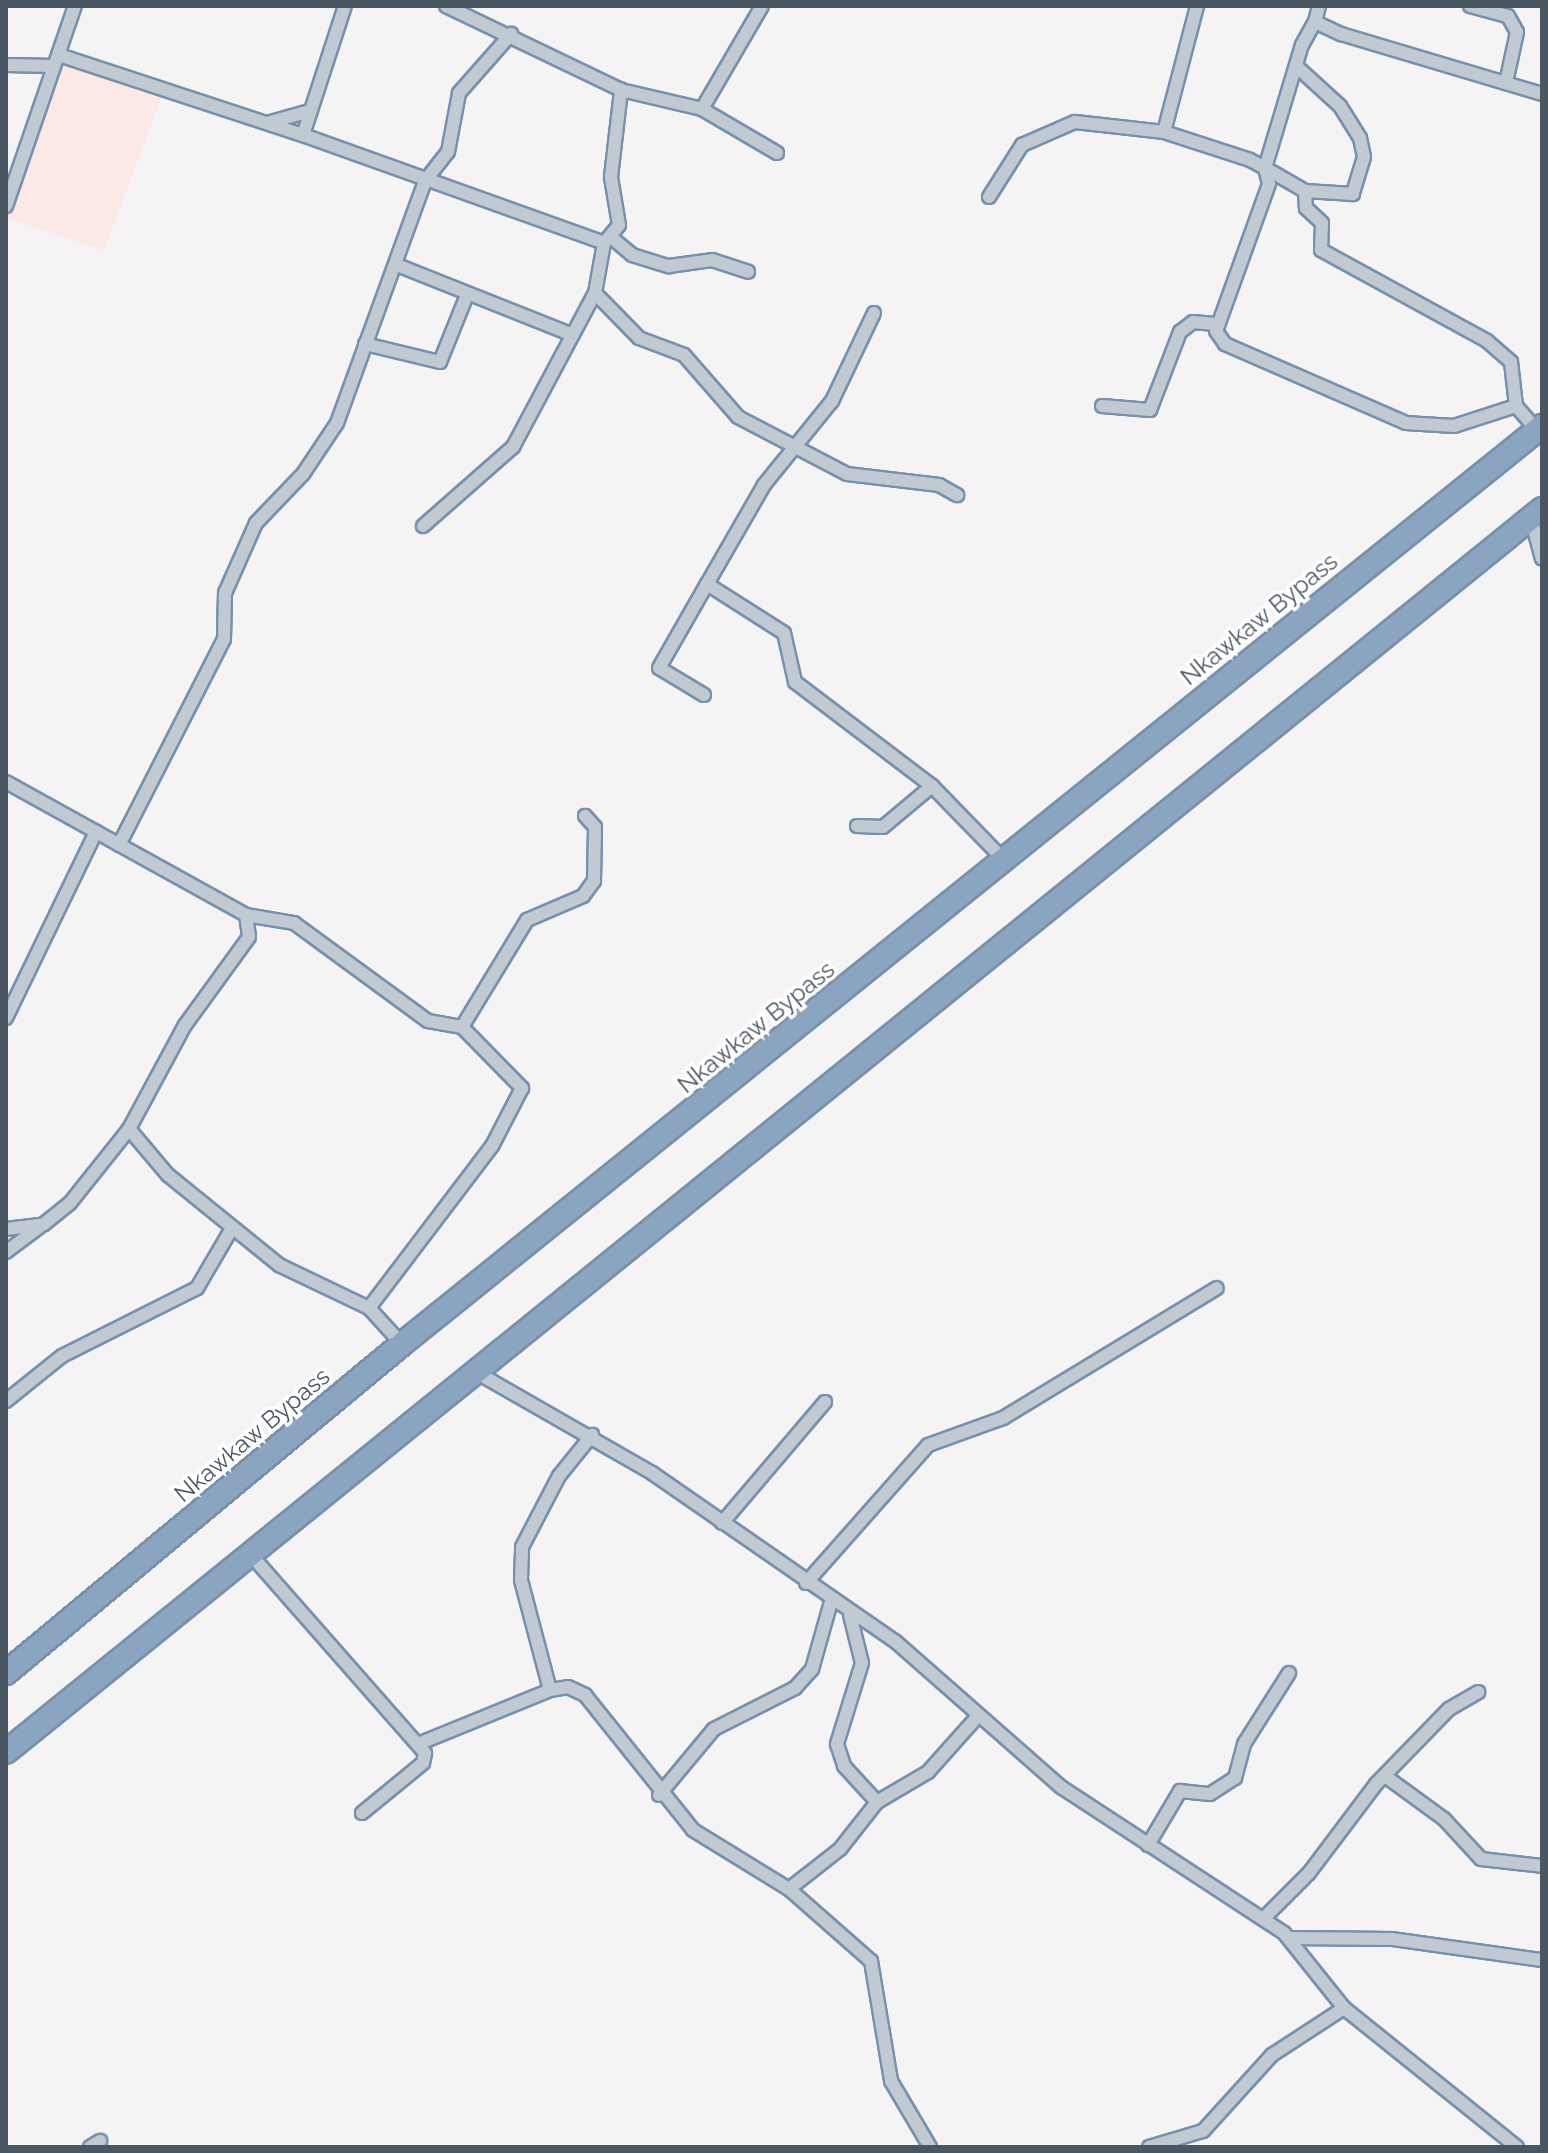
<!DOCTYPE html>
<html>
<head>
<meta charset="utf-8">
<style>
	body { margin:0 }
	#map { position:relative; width:1548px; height:2153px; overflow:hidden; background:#f5f3f3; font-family:Raleway,sans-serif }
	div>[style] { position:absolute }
	.medical>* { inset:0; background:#fce8e6 }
	.roads { filter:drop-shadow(2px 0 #7690ad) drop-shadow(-2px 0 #7690ad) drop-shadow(0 2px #7690ad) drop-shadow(0 -2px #7690ad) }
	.street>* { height:12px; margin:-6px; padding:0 6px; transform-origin:6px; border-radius:6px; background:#c1cad2 }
	.highway>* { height:22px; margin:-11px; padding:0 11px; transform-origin:11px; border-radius:11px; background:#8ba5c1 }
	span { translate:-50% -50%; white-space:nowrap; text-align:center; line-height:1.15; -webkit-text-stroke:7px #fff; paint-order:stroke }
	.street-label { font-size:24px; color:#4a5661 }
	.frame { position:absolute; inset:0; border:8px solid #4a5661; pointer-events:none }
</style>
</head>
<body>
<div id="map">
	<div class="medical">
		<div style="clip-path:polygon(57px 63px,162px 96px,104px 250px,6px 218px)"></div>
	</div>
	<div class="roads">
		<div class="street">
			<div style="left:446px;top:6px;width:194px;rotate:25.6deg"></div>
			<div style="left:621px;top:90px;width:83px;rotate:13.2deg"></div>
			<div style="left:702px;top:109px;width:87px;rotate:30.4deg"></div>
			<div style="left:1319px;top:6px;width:16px;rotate:104deg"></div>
			<div style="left:1315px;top:22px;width:29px;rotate:25deg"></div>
			<div style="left:1341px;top:34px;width:210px;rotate:16.6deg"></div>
			<div style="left:1470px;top:6px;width:39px;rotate:15deg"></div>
			<div style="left:1508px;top:16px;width:18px;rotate:61deg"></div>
			<div style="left:1517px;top:32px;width:52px;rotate:102.2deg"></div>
			<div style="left:59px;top:55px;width:257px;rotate:18.2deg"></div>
			<div style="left:303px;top:135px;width:136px;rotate:-72deg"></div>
			<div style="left:6px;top:65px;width:48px;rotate:1.2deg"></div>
			<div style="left:1296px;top:66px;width:59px;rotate:42.3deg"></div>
			<div style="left:1340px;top:106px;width:38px;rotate:58deg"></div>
			<div style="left:1360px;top:138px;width:19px;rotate:78deg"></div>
			<div style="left:1364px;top:157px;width:39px;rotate:107deg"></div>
			<div style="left:1353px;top:194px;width:48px;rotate:-176.4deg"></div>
			<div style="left:1305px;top:191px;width:46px;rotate:-150.1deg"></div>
			<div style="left:1265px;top:168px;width:128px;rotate:-73.3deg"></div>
			<div style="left:1302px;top:45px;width:26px;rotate:-61deg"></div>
			<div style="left:702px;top:109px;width:119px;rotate:-59.8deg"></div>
			<div style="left:267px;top:123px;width:45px;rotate:-15.6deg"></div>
			<div style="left:1164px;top:132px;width:130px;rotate:-75.3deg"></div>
			<div style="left:303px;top:135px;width:320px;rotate:19.7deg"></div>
			<div style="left:604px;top:243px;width:51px;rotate:100.2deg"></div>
			<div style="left:595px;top:293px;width:63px;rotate:45.6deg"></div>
			<div style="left:639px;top:338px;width:48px;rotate:20.7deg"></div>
			<div style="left:684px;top:355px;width:82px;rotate:48.9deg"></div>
			<div style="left:738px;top:417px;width:123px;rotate:27.6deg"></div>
			<div style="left:847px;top:474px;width:93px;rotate:6.8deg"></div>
			<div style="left:939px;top:485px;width:21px;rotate:29deg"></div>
			<div style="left:1305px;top:191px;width:17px;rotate:87deg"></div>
			<div style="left:1306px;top:208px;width:22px;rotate:43deg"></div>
			<div style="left:1322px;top:223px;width:27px;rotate:92deg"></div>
			<div style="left:1321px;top:250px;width:189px;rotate:28.7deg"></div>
			<div style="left:1487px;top:341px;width:32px;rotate:41deg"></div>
			<div style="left:1511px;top:362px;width:44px;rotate:83.5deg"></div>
			<div style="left:989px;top:197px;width:62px;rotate:-57.6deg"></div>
			<div style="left:1022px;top:145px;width:58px;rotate:-23.5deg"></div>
			<div style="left:1075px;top:122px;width:90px;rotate:6.4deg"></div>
			<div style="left:1164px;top:132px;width:90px;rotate:18deg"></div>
			<div style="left:1250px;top:160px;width:17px;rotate:28deg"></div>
			<div style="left:1265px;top:168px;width:16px;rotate:76deg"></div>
			<div style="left:1269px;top:184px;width:156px;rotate:109.8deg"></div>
			<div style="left:1216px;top:331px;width:16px;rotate:55deg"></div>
			<div style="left:1225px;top:344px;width:197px;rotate:23.6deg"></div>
			<div style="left:1406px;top:423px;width:48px;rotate:3.6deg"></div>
			<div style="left:1454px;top:426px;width:65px;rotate:-17.9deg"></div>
			<div style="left:1516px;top:406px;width:32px;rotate:49deg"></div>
			<div style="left:6px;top:206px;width:212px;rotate:-71deg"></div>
			<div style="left:612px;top:238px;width:26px;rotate:40deg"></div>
			<div style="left:632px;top:255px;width:39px;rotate:17deg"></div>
			<div style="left:669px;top:266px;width:43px;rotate:-7.9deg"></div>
			<div style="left:712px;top:260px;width:38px;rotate:18deg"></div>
			<div style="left:604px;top:243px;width:23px;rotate:-50deg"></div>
			<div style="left:619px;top:225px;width:49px;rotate:-99.5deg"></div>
			<div style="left:611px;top:177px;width:88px;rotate:-83.4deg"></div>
			<div style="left:397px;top:265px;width:189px;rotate:21.7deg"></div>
			<div style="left:874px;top:313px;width:98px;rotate:115.5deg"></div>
			<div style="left:832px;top:401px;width:108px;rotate:129deg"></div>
			<div style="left:764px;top:485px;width:114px;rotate:119.9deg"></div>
			<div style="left:707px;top:584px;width:91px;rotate:32.5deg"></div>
			<div style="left:784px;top:633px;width:50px;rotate:77.3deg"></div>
			<div style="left:795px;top:682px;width:172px;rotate:37.2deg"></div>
			<div style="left:932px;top:786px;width:100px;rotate:45.8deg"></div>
			<div style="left:365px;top:344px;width:77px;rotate:13.5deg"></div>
			<div style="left:440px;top:362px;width:72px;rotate:-68.1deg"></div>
			<div style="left:1102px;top:406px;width:48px;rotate:4.8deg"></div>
			<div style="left:1150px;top:410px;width:84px;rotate:-69deg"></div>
			<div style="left:1180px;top:332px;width:16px;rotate:-38deg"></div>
			<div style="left:1193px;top:322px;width:25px;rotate:5deg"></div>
			<div style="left:1531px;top:518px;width:42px;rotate:75deg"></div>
			<div style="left:423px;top:526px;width:120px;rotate:-41.3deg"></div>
			<div style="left:513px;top:447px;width:174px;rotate:-62deg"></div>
			<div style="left:704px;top:695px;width:52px;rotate:-149deg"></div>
			<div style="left:659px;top:668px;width:97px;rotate:-60.3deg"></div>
			<div style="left:6px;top:782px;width:274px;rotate:29deg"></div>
			<div style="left:246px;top:915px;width:22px;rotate:82deg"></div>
			<div style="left:249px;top:937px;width:109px;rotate:126deg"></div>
			<div style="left:185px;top:1025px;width:118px;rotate:118.3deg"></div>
			<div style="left:129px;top:1129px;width:60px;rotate:49.7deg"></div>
			<div style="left:168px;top:1175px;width:143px;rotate:39deg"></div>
			<div style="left:279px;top:1265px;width:100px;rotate:25.5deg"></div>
			<div style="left:369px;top:1308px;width:49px;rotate:47.5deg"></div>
			<div style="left:857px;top:826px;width:26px;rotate:2deg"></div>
			<div style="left:883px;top:827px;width:64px;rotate:-39.9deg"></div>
			<div style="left:119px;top:845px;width:231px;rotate:-63deg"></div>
			<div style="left:224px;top:639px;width:46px;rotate:-88.8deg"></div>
			<div style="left:225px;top:593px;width:77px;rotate:-66.1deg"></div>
			<div style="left:256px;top:523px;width:68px;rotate:-46.2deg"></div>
			<div style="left:303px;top:474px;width:61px;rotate:-56.3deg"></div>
			<div style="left:337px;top:423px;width:258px;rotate:-70deg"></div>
			<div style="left:425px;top:181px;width:37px;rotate:-52deg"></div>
			<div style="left:448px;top:152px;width:60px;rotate:-79.4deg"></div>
			<div style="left:459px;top:93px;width:79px;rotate:-48.6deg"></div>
			<div style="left:246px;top:915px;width:49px;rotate:9.5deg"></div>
			<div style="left:294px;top:923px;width:166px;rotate:36.2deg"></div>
			<div style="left:428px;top:1021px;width:35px;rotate:10deg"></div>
			<div style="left:462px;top:1027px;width:86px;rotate:45.5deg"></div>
			<div style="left:522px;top:1088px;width:65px;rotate:117.3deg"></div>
			<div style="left:492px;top:1146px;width:203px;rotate:127.2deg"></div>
			<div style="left:6px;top:1018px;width:207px;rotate:-64.2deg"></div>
			<div style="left:462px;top:1027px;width:125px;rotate:-58.7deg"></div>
			<div style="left:527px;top:920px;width:61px;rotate:-23.2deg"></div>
			<div style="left:583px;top:896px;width:19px;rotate:-54deg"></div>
			<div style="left:594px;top:881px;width:54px;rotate:-88.9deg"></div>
			<div style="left:595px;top:827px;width:15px;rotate:-132deg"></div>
			<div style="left:6px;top:1229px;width:38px;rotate:-7deg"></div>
			<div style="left:44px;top:1224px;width:33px;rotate:-39deg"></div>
			<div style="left:70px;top:1203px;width:95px;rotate:-51.4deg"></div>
			<div style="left:6px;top:1252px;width:45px;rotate:-36.9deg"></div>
			<div style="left:474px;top:1371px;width:205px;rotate:29.8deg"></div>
			<div style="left:652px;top:1473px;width:297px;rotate:34.7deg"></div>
			<div style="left:896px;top:1642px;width:220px;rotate:41.3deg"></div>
			<div style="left:1061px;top:1787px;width:267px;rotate:33.2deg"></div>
			<div style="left:1284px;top:1933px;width:96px;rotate:51.3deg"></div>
			<div style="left:1344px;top:2008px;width:222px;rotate:38.8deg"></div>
			<div style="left:6px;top:1401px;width:72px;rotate:-38.8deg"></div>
			<div style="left:62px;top:1356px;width:151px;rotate:-26.7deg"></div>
			<div style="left:197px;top:1288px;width:69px;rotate:-59.7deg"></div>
			<div style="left:722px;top:1523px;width:159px;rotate:-49.6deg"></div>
			<div style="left:251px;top:1555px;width:264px;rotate:48.7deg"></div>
			<div style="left:425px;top:1753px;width:10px;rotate:101deg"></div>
			<div style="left:423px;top:1763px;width:79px;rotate:140.7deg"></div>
			<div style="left:806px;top:1583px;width:184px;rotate:-48.5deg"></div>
			<div style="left:928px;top:1445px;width:80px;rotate:-19.8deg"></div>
			<div style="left:1003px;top:1418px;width:250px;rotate:-31.3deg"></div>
			<div style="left:850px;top:1615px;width:49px;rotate:76deg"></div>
			<div style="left:862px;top:1663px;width:85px;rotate:107.2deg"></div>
			<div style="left:837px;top:1744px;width:23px;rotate:72deg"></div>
			<div style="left:844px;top:1766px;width:49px;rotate:47.5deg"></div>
			<div style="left:550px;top:1690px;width:114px;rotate:-104.8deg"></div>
			<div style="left:521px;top:1580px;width:33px;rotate:-88deg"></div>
			<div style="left:522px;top:1547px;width:80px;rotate:-62.5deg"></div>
			<div style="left:559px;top:1476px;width:53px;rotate:-51.2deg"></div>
			<div style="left:418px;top:1744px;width:143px;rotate:-22.2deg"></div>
			<div style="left:550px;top:1690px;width:18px;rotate:-9deg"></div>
			<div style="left:568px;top:1687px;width:19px;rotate:25deg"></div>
			<div style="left:585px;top:1695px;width:173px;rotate:51.3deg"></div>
			<div style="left:693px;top:1830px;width:113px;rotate:31.6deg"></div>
			<div style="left:789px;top:1889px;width:109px;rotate:41.3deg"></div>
			<div style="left:871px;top:1961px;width:122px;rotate:80.5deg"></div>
			<div style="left:891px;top:2081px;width:77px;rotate:59.4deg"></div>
			<div style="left:1385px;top:1776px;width:73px;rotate:36.1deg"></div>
			<div style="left:1444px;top:1819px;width:54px;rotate:47.2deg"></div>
			<div style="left:1481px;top:1859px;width:61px;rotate:6.5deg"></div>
			<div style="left:659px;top:1795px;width:86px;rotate:-50.2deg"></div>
			<div style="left:714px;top:1729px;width:91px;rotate:-26.8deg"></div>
			<div style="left:795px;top:1688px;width:25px;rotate:-48deg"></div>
			<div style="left:812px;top:1669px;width:70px;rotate:-74.2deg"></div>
			<div style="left:1148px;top:1845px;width:63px;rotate:-59.3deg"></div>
			<div style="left:1180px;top:1791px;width:30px;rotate:6deg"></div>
			<div style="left:1210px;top:1794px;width:30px;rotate:-33deg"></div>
			<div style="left:1235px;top:1778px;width:35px;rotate:-75deg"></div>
			<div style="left:1244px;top:1744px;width:84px;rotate:-57.6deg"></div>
			<div style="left:789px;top:1889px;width:65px;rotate:-38.1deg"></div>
			<div style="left:840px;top:1849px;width:60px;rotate:-51.8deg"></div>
			<div style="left:877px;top:1802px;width:59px;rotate:-30.5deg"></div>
			<div style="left:928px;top:1772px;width:76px;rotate:-48.2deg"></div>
			<div style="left:1263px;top:1919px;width:65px;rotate:-45deg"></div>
			<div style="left:1309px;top:1873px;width:111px;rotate:-53deg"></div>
			<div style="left:1376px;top:1784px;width:105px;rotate:-45.8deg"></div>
			<div style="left:1449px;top:1709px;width:34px;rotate:-30deg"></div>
			<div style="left:1289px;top:1938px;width:103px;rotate:0.6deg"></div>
			<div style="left:1392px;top:1939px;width:151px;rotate:8deg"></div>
			<div style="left:90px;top:2147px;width:12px;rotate:-31deg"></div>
			<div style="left:1149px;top:2147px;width:56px;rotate:-16.5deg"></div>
			<div style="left:1203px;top:2131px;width:103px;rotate:-47.8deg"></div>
			<div style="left:1272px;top:2055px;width:86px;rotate:-33.1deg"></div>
		</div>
		<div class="highway">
			<div style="left:6px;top:1673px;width:515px;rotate:-39.72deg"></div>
			<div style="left:402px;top:1344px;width:1464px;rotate:-38.84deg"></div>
			<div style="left:6px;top:1752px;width:1976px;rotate:-38.98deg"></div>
		</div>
	</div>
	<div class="street-label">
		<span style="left:1259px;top:619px;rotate:-39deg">Nkawkaw Bypass</span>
		<span style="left:756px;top:1027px;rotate:-39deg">Nkawkaw Bypass</span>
		<span style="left:252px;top:1435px;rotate:-40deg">Nkawkaw Bypass</span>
	</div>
	<div class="frame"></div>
</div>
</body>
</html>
